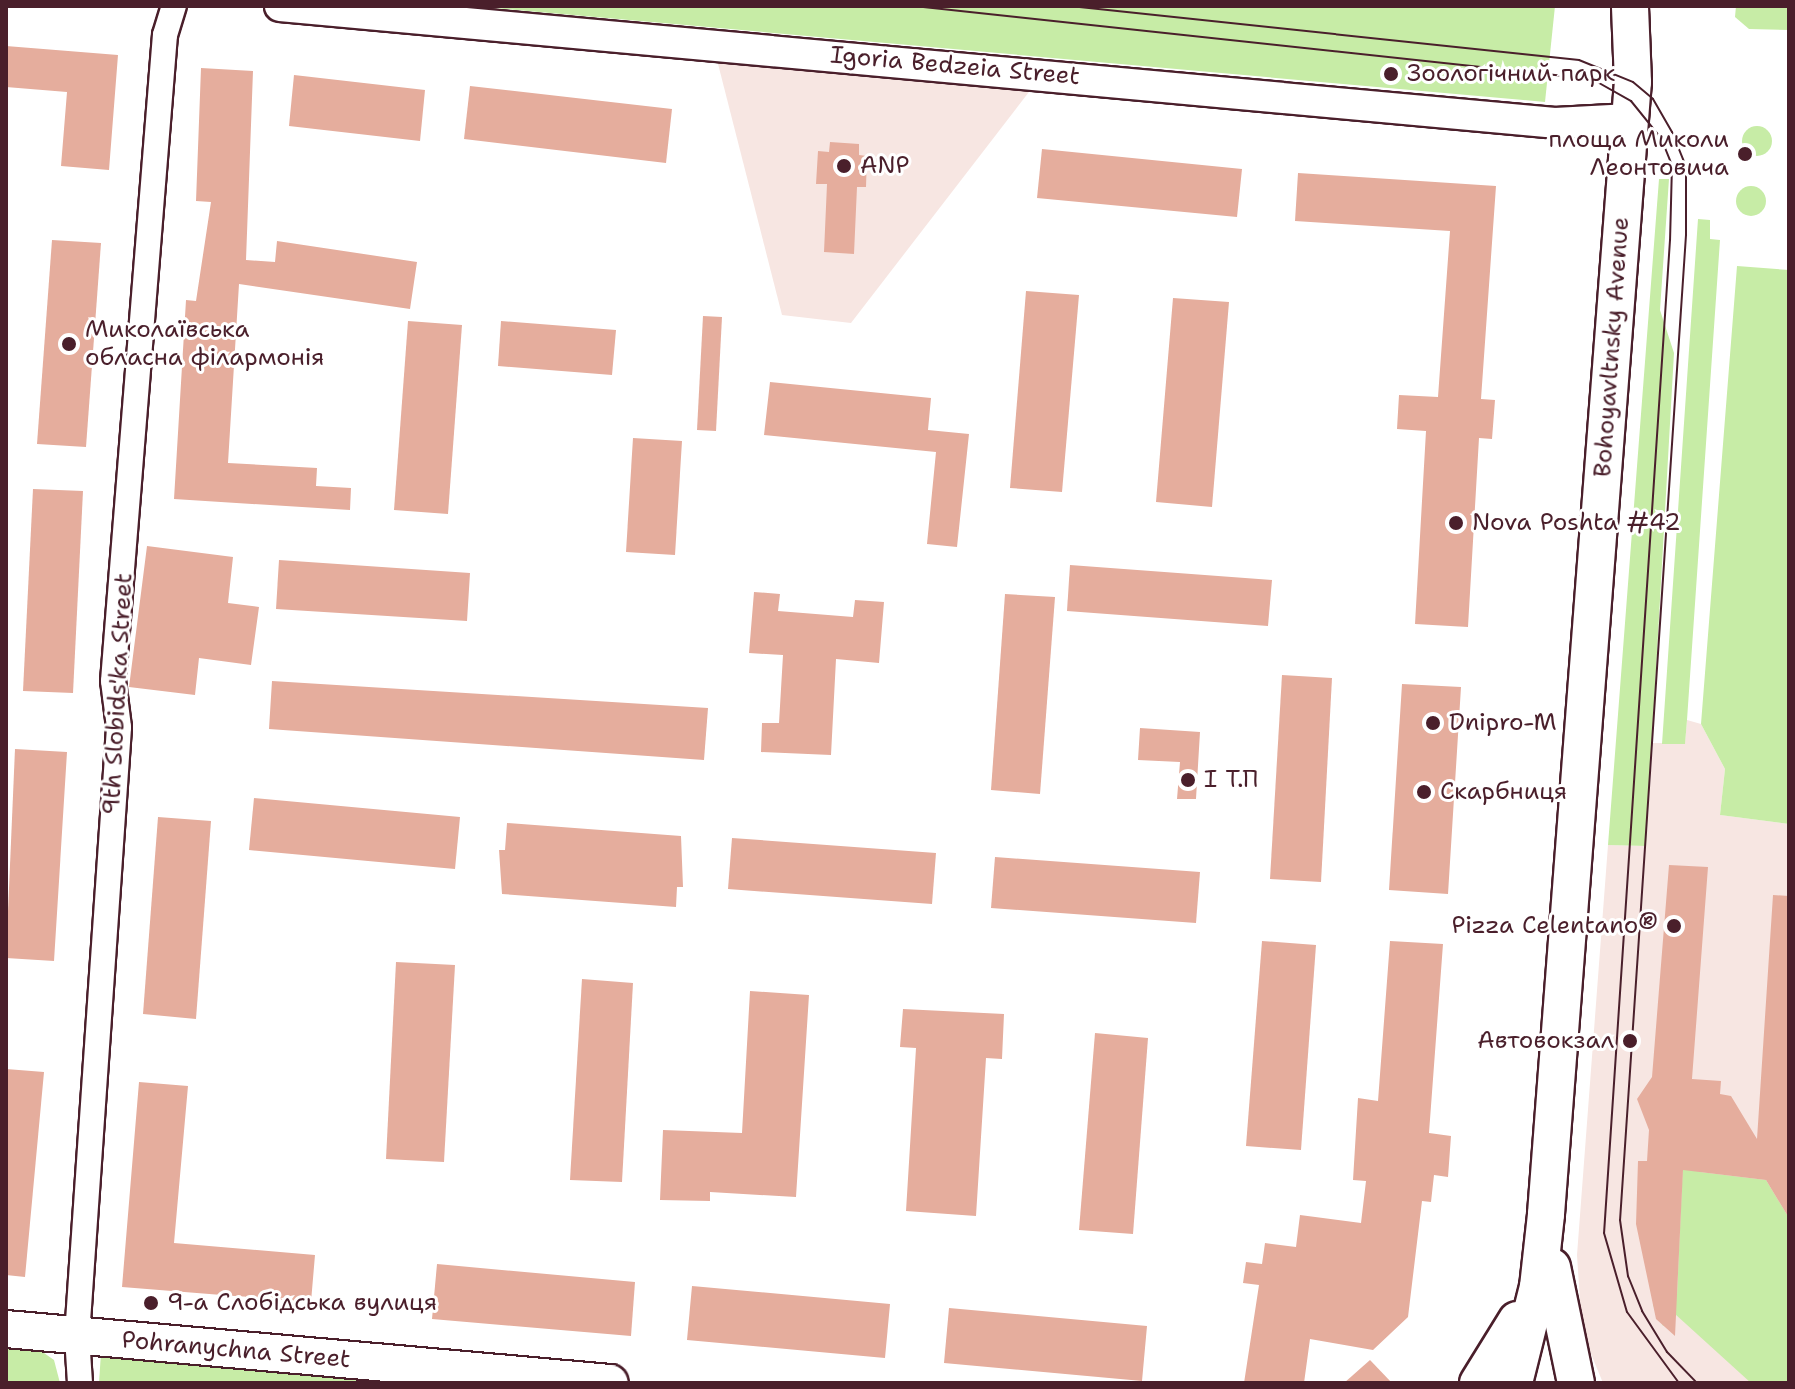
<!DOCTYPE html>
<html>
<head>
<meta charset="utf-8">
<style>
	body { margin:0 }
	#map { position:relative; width:1795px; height:1389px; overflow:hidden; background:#fff; font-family:"Shantell Sans",sans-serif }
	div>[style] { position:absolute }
	.built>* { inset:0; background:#f7e6e2 }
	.green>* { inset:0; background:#c7eca6 }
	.round { border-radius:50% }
	.building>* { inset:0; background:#e5ad9d }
	.roads { filter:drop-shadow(2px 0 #4a1f2b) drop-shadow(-2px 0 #4a1f2b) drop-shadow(0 2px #4a1f2b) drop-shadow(0 -2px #4a1f2b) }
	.minor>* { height:24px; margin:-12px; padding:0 12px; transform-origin:12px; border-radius:12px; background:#fff }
	.tertiary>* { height:30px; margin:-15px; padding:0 15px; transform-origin:15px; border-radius:15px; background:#fff }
	.secondary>* { height:36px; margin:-18px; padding:0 18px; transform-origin:18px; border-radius:18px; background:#fff }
	.tram>* { height:2px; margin:-1px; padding:0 1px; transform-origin:1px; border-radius:1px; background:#4a1f2b }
	.dots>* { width:22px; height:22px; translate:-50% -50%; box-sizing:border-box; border:4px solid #fff; border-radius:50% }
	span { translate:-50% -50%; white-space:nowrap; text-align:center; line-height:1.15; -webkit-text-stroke:6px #fff; paint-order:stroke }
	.street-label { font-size:24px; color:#4a1f2b }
	.poi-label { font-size:24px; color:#4a1f2b }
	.left { translate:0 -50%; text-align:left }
	.right { translate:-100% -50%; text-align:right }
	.frame { position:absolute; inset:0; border:8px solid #4a1f2b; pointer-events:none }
</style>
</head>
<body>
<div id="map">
	<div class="built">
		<div style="clip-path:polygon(716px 56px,1032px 88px,851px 323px,782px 315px)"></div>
		<div style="clip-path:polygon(1687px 720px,1701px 724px,1725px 769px,1720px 815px,1789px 824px,1789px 1383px,1603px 1383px,1582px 1332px,1577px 1255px,1608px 845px,1646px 846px,1653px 743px,1685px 743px)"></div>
	</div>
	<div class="green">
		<div style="clip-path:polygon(472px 6px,1555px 6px,1545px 102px)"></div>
		<div style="clip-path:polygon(1736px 6px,1789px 6px,1789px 30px,1749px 29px,1735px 17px)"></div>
		<div class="round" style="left:1742px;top:126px;width:30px;height:30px"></div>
		<div style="clip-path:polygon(1659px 179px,1669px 179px,1660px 310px,1674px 353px,1646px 846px,1608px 845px)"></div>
		<div class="round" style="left:1736px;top:186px;width:30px;height:30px"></div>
		<div style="clip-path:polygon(1698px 219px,1710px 220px,1710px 239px,1720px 240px,1687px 720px,1685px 744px,1662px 744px)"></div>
		<div style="clip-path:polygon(1737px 266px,1789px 270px,1789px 824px,1720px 815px,1725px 769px,1701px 724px)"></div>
		<div style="clip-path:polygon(1683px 1162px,1700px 1172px,1766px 1180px,1789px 1218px,1789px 1383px,1751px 1383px,1675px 1314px,1663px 1326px,1653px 1305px,1677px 1295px)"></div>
		<div style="clip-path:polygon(6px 1344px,34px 1346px,54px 1360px,60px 1383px,6px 1383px)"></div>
		<div style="clip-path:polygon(101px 1353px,440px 1383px,99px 1383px)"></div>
	</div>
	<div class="building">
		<div style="clip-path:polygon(6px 46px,118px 55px,109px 170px,61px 166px,67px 92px,6px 87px)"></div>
		<div style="clip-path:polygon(201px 68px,253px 71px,246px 260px,275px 262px,277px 241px,417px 262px,410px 309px,239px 284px,228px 463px,317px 468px,316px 486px,351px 488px,350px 510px,174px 499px,186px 300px,196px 301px,211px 202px,196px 201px)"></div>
		<div style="clip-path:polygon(294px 75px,425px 90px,420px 141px,289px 126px)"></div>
		<div style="clip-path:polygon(470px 86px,672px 109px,666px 163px,464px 139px)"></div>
		<div style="clip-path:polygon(830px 142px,859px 144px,859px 155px,867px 156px,866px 187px,857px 187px,854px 254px,824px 252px,827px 184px,816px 184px,818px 151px,829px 152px)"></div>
		<div style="clip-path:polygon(1042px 149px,1242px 169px,1237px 217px,1037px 198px)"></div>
		<div style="clip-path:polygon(1298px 173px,1496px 186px,1481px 399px,1495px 400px,1492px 439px,1479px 438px,1468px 627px,1415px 624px,1426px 431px,1397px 429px,1399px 395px,1438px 397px,1450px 231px,1295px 221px)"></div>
		<div style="clip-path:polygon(52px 240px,101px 243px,86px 447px,37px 444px)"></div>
		<div style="clip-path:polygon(1026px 291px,1079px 295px,1062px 492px,1010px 488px)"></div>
		<div style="clip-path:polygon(1173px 298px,1229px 302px,1212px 507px,1156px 502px)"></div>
		<div style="clip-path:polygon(703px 316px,722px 317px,716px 431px,697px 430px)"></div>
		<div style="clip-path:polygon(408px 321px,462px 325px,448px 514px,394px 510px)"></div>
		<div style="clip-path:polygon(501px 321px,616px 330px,612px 375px,498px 366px)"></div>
		<div style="clip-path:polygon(770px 382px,931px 398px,928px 430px,969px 434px,957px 547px,927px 544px,936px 452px,764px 435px)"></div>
		<div style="clip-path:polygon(633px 438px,682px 441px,675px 555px,626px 552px)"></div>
		<div style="clip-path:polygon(33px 489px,83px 491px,73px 693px,23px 691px)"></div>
		<div style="clip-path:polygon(147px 546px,233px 557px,228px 603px,259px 607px,251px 665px,199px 658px,195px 695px,129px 687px)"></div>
		<div style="clip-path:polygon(279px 560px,470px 573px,467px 621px,276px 609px)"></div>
		<div style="clip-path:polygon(1070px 565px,1272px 580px,1268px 626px,1067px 611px)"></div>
		<div style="clip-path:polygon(754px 592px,780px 594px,778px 611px,853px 617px,855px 600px,884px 602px,879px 663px,836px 659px,831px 755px,761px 752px,762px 723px,779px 723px,783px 655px,749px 653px)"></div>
		<div style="clip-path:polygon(1005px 594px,1055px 597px,1040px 794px,991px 790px)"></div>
		<div style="clip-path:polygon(1282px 675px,1332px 678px,1321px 882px,1270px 879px)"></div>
		<div style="clip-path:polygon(272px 681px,708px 708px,704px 760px,269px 729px)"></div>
		<div style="clip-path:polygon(1402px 684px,1461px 687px,1448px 894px,1389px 890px)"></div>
		<div style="clip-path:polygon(1140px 728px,1200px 732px,1196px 799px,1177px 799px,1180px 762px,1138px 760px)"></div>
		<div style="clip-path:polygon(15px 749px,67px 752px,54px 961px,6px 958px)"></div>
		<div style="clip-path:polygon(254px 798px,460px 817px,455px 869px,249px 850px)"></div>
		<div style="clip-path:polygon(158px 817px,211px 821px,196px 1019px,143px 1014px)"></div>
		<div style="clip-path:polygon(507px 823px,681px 836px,683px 887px,677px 887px,676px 907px,502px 894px,499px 850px,505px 850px)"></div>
		<div style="clip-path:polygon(732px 838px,936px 853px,932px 904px,728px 889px)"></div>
		<div style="clip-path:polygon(995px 857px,1200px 872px,1196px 923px,991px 908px)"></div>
		<div style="clip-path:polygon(1669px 865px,1708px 867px,1692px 1079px,1721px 1081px,1720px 1094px,1731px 1096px,1757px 1139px,1773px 895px,1789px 896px,1789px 1218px,1766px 1180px,1683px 1170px,1675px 1336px,1656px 1319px,1636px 1224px,1638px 1161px,1647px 1161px,1649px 1130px,1637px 1099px,1652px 1077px)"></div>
		<div style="clip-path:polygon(1262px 941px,1316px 945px,1301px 1150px,1246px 1146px)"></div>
		<div style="clip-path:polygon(1390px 941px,1443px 944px,1429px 1133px,1451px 1136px,1448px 1177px,1434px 1175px,1431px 1202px,1422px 1201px,1408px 1317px,1373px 1350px,1310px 1339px,1304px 1383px,1244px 1383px,1259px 1285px,1243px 1283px,1246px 1262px,1262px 1264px,1265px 1243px,1296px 1247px,1300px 1215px,1361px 1223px,1366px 1181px,1353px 1180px,1358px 1098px,1378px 1101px)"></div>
		<div style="clip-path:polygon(396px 962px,455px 965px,444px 1162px,386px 1159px)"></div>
		<div style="clip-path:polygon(582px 979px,633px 983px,622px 1182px,570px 1180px)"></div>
		<div style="clip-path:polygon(750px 991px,809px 995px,796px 1197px,710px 1192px,710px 1201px,660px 1200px,663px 1130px,742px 1133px)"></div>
		<div style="clip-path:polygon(903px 1009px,1004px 1014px,1002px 1059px,986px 1058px,976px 1216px,906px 1211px,916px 1048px,900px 1047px)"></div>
		<div style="clip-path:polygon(1095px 1033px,1148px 1038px,1133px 1234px,1079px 1230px)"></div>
		<div style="clip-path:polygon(6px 1069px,44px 1072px,25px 1277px,6px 1275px)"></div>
		<div style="clip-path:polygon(139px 1082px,188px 1086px,174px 1243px,315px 1255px,311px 1302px,122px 1287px)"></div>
		<div style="clip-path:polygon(437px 1264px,635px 1282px,631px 1336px,432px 1319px)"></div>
		<div style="clip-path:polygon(692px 1286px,890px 1304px,885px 1358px,687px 1340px)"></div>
		<div style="clip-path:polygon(949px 1308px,1147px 1326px,1142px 1381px,944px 1363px)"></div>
		<div style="clip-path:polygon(1370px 1360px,1392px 1383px,1344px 1383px)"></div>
	</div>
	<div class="roads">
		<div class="minor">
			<div style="left:80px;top:1383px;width:47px;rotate:-93.7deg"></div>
			<div style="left:77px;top:1336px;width:610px;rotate:-86.05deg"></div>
			<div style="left:119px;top:727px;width:46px;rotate:-97.4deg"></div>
			<div style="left:113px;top:681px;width:648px;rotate:-85.4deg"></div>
			<div style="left:165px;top:35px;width:30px;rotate:-73deg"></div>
		</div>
		<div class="tertiary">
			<div style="left:280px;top:6px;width:1280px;rotate:5.24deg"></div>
			<div style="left:1555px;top:123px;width:75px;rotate:-3.1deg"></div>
		</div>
		<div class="secondary">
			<div style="left:1552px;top:1267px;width:118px;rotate:78.3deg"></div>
			<div style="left:6px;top:1329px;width:606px;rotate:5.11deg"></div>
			<div style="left:1478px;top:1383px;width:74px;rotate:-58.2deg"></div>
			<div style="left:1514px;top:1383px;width:99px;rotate:-76deg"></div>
			<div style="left:1538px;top:1287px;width:73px;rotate:-83.7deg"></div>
			<div style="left:1546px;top:1214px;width:1135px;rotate:-85.61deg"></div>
			<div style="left:1633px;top:82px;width:76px;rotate:-92.3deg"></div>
		</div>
	</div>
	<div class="tram">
		<div style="left:914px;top:6px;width:682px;rotate:6.15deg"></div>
		<div style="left:1592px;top:79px;width:45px;rotate:29.4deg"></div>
		<div style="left:1631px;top:101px;width:48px;rotate:51deg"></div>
		<div style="left:1661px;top:138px;width:29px;rotate:68deg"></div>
		<div style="left:1672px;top:165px;width:75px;rotate:91.5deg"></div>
		<div style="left:1670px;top:240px;width:995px;rotate:93.8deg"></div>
		<div style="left:1604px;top:1233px;width:82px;rotate:73.8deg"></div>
		<div style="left:1627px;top:1312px;width:88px;rotate:53.8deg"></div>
		<div style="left:1070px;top:6px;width:512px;rotate:6.06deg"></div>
		<div style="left:1579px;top:60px;width:58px;rotate:22.2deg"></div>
		<div style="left:1633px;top:82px;width:26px;rotate:40deg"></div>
		<div style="left:1653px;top:99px;width:38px;rotate:60deg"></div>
		<div style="left:1672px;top:132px;width:38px;rotate:68deg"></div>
		<div style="left:1686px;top:167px;width:68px;rotate:90deg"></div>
		<div style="left:1686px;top:235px;width:987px;rotate:93.83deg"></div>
		<div style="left:1620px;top:1220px;width:57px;rotate:81.9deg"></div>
		<div style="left:1628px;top:1276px;width:38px;rotate:68deg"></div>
		<div style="left:1642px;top:1311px;width:48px;rotate:58.6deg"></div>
		<div style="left:1667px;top:1352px;width:43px;rotate:45.9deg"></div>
	</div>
	<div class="dots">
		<div style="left:1391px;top:74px;background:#4a1f2b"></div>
		<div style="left:1745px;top:154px;background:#4a1f2b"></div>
		<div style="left:844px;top:166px;background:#4a1f2b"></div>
		<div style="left:69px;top:344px;background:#4a1f2b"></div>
		<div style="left:1456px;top:523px;background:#4a1f2b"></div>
		<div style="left:1433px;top:723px;background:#4a1f2b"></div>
		<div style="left:1188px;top:780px;background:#4a1f2b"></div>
		<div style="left:1424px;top:792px;background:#4a1f2b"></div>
		<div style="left:1674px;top:926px;background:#4a1f2b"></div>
		<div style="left:1630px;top:1041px;background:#4a1f2b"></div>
		<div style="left:151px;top:1303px;background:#4a1f2b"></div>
	</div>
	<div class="street-label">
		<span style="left:955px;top:66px;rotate:5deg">Igoria Bedzeia Street</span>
		<span style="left:1612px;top:347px;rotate:-86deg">Bohoyavltnsky Avenue</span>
		<span style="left:118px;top:694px;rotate:-87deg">9th Slobids'ka Street</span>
		<span style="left:236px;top:1350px;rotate:5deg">Pohranychna Street</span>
	</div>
	<div class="poi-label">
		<span class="left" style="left:1407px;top:74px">Зоологічний парк</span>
		<span class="right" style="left:1729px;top:154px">площа Миколи<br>Леонтовича</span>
		<span class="left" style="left:860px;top:166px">ANP</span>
		<span class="left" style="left:85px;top:344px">Миколаївська<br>обласна філармонія</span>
		<span class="left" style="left:1472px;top:523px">Nova Poshta #42</span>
		<span class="left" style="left:1449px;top:723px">Dnipro-M</span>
		<span class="left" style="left:1204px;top:780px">І Т.П</span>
		<span class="left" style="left:1440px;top:792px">Скарбниця</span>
		<span class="right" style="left:1658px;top:926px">Pizza Celentano®</span>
		<span class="right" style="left:1614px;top:1041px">Автовокзал</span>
		<span class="left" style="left:167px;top:1303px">9-а Слобідська вулиця</span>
	</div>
	<div class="frame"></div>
</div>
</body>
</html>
